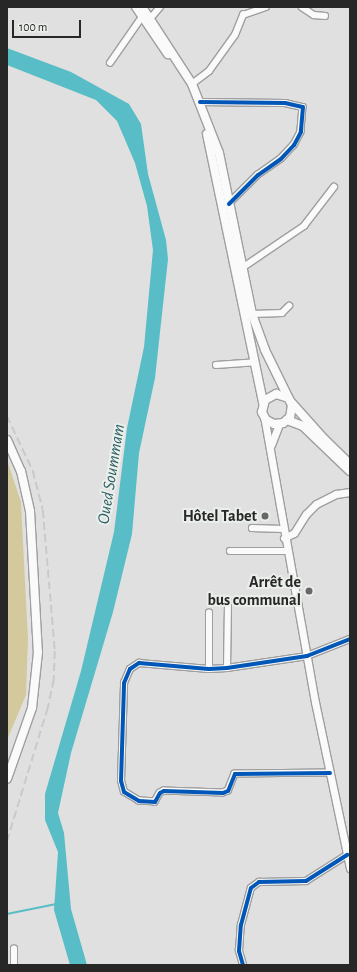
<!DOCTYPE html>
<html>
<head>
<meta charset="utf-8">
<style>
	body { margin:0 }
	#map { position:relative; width:357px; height:972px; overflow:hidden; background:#dfe0df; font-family:"Alegreya Sans",sans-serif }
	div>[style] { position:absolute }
	.green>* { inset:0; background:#d3c99d }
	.water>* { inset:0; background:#58bdc6 }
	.stream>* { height:1.5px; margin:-0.75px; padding:0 0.75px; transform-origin:0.75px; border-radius:0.75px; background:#58bdc6 }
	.roads { filter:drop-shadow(1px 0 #9e9f9e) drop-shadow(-1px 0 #9e9f9e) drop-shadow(0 1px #9e9f9e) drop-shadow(0 -1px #9e9f9e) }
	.minor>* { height:5.5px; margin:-2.75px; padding:0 2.75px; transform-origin:2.75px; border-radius:2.75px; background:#fafafa }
	.major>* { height:7px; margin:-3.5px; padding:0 3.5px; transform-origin:3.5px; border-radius:3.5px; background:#fafafa }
	.highway>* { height:8px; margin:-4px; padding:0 4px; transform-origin:4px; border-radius:4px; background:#fafafa }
	.rail>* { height:1.5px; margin-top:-0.75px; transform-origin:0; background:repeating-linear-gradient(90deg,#c9c9c9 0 8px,transparent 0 12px) }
	.cycleway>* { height:4px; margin:-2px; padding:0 2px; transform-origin:2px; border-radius:2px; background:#0057b8 }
	.dots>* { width:11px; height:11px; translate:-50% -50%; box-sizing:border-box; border:2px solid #ebefeb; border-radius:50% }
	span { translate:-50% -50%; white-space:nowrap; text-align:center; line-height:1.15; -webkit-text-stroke:4px #ebefeb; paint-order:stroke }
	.poi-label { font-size:16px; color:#262726; font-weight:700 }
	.right { translate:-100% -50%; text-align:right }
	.water-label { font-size:17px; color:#2a5f65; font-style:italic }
	.frame { position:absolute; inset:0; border:8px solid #262726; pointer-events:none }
	.scale { position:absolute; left:12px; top:20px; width:69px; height:18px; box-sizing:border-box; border:2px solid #262726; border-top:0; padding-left:5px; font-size:12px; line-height:14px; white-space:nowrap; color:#262726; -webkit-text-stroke:3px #ebefeb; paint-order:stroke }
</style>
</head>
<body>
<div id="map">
	<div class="green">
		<div style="clip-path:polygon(7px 460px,21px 502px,28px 640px,26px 695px,7px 740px)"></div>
	</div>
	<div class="water">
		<div style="clip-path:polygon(7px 48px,71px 72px,129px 104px,141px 124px,148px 174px,166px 240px,168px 259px,155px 378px,139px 453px,132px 534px,113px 612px,71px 753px,58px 813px,64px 833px,71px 909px,87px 965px,70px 965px,54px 910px,58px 852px,45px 820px,45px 794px,81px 671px,114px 532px,127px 428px,144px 347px,153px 250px,147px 206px,135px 163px,117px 121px,96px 100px,7px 65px)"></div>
	</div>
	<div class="stream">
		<div style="left:7px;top:914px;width:50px;rotate:-11.5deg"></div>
	</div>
	<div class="roads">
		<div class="minor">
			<div style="left:302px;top:7px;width:14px;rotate:34deg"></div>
			<div style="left:314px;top:15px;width:11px;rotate:5deg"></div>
			<div style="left:150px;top:19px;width:16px;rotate:-50deg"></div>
			<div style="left:110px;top:63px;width:56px;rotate:-55.2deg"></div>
			<div style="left:192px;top:84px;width:21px;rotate:-37deg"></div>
			<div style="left:209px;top:71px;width:44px;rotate:-54.2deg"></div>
			<div style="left:235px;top:35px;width:22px;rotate:-68deg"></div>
			<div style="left:243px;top:15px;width:24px;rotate:-19deg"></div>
			<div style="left:200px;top:102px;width:85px;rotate:0.7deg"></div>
			<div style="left:285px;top:103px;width:18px;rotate:13deg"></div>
			<div style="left:303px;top:107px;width:25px;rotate:95deg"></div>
			<div style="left:301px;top:132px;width:15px;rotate:118deg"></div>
			<div style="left:294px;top:145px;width:19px;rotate:133deg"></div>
			<div style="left:281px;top:159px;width:28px;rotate:145deg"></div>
			<div style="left:258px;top:175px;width:41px;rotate:135deg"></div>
			<div style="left:242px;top:268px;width:75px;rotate:-34.1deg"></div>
			<div style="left:304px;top:226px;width:49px;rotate:-52.4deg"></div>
			<div style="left:252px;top:314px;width:30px;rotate:-2deg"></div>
			<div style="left:282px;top:313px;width:10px;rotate:-45deg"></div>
			<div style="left:216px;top:365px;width:39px;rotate:-4deg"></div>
			<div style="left:252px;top:528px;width:31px;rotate:2deg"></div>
			<div style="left:230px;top:551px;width:57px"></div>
			<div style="left:227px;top:668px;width:66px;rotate:-89.1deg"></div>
			<div style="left:209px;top:669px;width:56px;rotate:-90deg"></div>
			<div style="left:330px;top:773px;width:95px;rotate:179.4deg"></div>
			<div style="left:235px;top:774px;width:18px;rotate:112deg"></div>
			<div style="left:228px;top:791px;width:5px;rotate:158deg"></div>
			<div style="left:223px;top:793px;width:59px;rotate:-178.1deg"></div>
			<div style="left:164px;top:791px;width:4px;rotate:153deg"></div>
			<div style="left:160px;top:793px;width:10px;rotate:119deg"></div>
			<div style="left:155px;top:802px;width:16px;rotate:-176deg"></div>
			<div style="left:139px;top:801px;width:17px;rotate:-149deg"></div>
			<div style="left:124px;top:792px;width:11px;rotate:-105deg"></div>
			<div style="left:121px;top:781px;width:98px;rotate:-88.2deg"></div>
			<div style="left:124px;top:683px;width:15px;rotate:-67deg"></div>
			<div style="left:130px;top:669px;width:11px;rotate:-34deg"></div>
			<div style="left:139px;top:663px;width:70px;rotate:4.9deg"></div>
			<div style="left:209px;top:669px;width:18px;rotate:-3deg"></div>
			<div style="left:227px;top:668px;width:81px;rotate:-8.5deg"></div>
			<div style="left:307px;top:656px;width:46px;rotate:-21.6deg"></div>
			<div style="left:14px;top:965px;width:16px;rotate:-90deg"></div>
			<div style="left:243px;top:965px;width:15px;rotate:-106deg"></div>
			<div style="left:239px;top:951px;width:26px;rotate:-86deg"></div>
			<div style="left:241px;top:925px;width:38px;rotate:-75deg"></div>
			<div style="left:251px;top:888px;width:10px;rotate:-37deg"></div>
			<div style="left:259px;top:882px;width:47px;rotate:-1.2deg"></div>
			<div style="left:306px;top:881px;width:49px;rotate:-32.4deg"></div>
		</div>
		<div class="major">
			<div style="left:264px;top:416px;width:291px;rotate:79.9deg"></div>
			<div style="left:315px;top:702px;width:170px;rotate:78.1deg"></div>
			<div style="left:271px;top:445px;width:22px;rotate:-69deg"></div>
			<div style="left:284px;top:538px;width:11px;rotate:-27deg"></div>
			<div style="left:294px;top:533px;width:22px;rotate:-58deg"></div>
			<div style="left:306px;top:514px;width:14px;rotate:-45deg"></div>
			<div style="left:316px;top:504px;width:22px;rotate:-27deg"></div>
			<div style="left:336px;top:494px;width:14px;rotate:-8deg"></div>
		</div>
		<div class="highway">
			<div style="left:136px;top:7px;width:57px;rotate:55.8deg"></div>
			<div style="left:142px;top:7px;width:92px;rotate:57deg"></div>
			<div style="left:192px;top:84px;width:74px;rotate:68.6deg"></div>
			<div style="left:219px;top:153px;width:164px;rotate:78.4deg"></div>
			<div style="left:252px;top:314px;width:38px;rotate:70deg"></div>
			<div style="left:265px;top:350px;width:61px;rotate:63.9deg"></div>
			<div style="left:292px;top:405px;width:12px;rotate:99deg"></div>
			<div style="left:290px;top:417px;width:9px;rotate:139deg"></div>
			<div style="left:283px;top:423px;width:9px;rotate:174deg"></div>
			<div style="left:274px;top:424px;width:9px;rotate:-153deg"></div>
			<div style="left:266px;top:420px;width:9px;rotate:-117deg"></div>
			<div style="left:262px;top:412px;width:12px;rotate:-76deg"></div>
			<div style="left:265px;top:400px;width:13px;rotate:-29deg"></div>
			<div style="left:276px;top:394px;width:13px;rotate:18deg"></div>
			<div style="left:207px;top:134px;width:275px;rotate:78.2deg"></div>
			<div style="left:290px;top:401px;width:51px;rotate:48.2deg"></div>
			<div style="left:324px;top:439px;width:36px;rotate:44deg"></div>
			<div style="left:287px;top:420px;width:17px;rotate:21deg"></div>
			<div style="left:303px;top:426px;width:65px;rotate:43.8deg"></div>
			<div style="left:7px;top:440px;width:34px;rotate:66deg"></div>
			<div style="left:21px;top:471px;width:41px;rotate:77.3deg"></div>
			<div style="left:30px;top:511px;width:141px;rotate:86.8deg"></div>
			<div style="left:38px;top:652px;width:56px;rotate:96.1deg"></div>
			<div style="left:32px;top:708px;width:75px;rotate:109.4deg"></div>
		</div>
	</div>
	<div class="rail">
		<div style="left:7px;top:416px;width:61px;rotate:64.7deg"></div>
		<div style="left:33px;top:471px;width:40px;rotate:75.6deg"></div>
		<div style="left:43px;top:510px;width:142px;rotate:85.1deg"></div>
		<div style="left:55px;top:651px;width:29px;rotate:92deg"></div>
		<div style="left:54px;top:680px;width:29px;rotate:102deg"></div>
		<div style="left:48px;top:708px;width:140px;rotate:107deg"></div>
	</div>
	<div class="cycleway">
		<div style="left:200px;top:102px;width:85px;rotate:0.7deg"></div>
		<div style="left:285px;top:103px;width:18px;rotate:13deg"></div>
		<div style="left:303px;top:107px;width:25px;rotate:95deg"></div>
		<div style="left:301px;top:132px;width:15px;rotate:118deg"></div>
		<div style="left:294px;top:145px;width:19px;rotate:133deg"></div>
		<div style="left:281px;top:159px;width:28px;rotate:145deg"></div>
		<div style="left:258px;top:175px;width:41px;rotate:135deg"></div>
		<div style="left:330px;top:773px;width:95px;rotate:179.4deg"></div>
		<div style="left:235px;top:774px;width:18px;rotate:112deg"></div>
		<div style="left:228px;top:791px;width:5px;rotate:158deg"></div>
		<div style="left:223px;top:793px;width:59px;rotate:-178.1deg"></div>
		<div style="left:164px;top:791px;width:4px;rotate:153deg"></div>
		<div style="left:160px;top:793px;width:10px;rotate:119deg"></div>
		<div style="left:155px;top:802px;width:16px;rotate:-176deg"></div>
		<div style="left:139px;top:801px;width:17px;rotate:-149deg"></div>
		<div style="left:124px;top:792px;width:11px;rotate:-105deg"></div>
		<div style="left:121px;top:781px;width:98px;rotate:-88.2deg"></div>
		<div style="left:124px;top:683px;width:15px;rotate:-67deg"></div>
		<div style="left:130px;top:669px;width:11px;rotate:-34deg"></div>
		<div style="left:139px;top:663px;width:70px;rotate:4.9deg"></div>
		<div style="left:209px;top:669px;width:18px;rotate:-3deg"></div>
		<div style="left:227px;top:668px;width:81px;rotate:-8.5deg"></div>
		<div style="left:307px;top:656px;width:46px;rotate:-21.6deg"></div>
		<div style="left:243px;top:965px;width:15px;rotate:-106deg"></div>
		<div style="left:239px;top:951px;width:26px;rotate:-86deg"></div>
		<div style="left:241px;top:925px;width:38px;rotate:-75deg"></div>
		<div style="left:251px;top:888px;width:10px;rotate:-37deg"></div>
		<div style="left:259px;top:882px;width:47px;rotate:-1.2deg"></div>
		<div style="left:306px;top:881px;width:49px;rotate:-32.4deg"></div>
	</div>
	<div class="dots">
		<div style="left:265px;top:516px;background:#676867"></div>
		<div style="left:309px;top:591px;background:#676867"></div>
	</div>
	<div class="poi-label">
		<span class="right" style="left:257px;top:516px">Hôtel Tabet</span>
		<span class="right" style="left:301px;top:591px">Arrêt de<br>bus communal</span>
	</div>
	<div class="water-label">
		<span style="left:111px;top:474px;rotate:-81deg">Oued Soummam</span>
	</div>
	<div class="frame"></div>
	<div class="scale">100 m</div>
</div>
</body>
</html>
